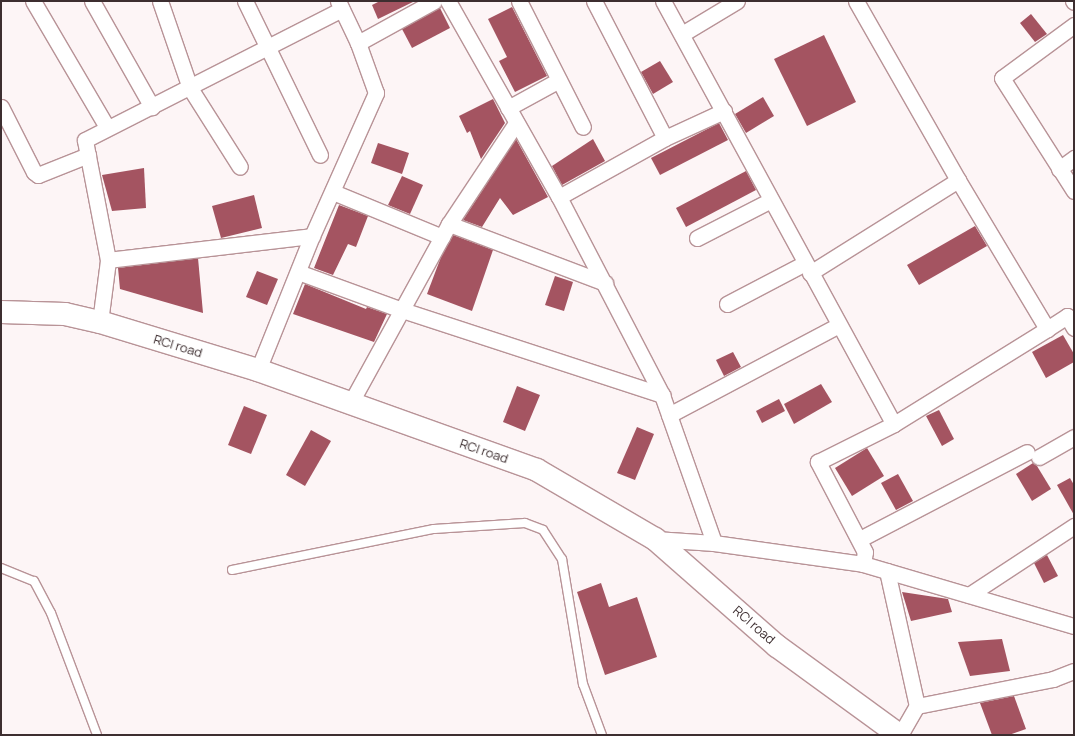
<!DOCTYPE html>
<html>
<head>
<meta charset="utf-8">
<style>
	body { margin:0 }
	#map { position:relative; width:1075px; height:736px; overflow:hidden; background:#fdf5f6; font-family:Manrope,sans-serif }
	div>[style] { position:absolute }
	.building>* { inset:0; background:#a45461 }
	.roads { filter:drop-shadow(1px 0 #b89397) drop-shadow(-1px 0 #b89397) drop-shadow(0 1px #b89397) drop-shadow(0 -1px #b89397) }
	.lane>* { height:8px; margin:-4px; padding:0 4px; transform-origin:4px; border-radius:4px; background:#fff }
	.street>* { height:15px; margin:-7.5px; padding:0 7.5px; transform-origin:7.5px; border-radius:7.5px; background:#fff }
	.secondary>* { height:22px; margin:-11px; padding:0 11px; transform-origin:11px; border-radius:11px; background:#fff }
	span { translate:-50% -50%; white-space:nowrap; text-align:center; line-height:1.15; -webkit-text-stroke:4px #fff; paint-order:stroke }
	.street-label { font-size:13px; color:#3d2e30 }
	.frame { position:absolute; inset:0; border:2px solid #3d2e30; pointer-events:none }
</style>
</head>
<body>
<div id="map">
	<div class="building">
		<div style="clip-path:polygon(380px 1px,415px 1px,378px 19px,372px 5px)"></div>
		<div style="clip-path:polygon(512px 7px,547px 76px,515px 92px,499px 61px,507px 57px,488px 19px)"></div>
		<div style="clip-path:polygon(440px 8px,450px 28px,412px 48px,402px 29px)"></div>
		<div style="clip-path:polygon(1031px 14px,1047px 34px,1035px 42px,1020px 23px)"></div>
		<div style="clip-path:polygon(824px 35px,856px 102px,807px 126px,774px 59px)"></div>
		<div style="clip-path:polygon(660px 61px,673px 82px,653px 94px,641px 72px)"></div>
		<div style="clip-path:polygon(763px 97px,774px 116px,746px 133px,735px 114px)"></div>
		<div style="clip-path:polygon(493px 99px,505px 123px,481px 159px,470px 131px,467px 133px,459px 116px)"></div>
		<div style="clip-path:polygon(719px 123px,728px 140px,660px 175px,651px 158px)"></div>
		<div style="clip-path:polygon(516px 139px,548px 197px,513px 215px,500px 198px,482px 227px,463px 220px)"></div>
		<div style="clip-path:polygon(593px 139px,605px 161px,562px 185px,552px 166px)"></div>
		<div style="clip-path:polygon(378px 143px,409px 153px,402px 174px,371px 163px)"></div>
		<div style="clip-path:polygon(144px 168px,146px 208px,112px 211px,102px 175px)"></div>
		<div style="clip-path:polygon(746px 171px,756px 190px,686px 227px,676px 208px)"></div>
		<div style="clip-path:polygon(402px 176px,423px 185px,410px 214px,388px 205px)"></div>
		<div style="clip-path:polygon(254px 195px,262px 228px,221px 238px,212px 206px)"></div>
		<div style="clip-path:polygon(339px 205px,368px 216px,356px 247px,348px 244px,333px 275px,314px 268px)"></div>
		<div style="clip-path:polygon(975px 226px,987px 246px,919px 285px,907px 265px)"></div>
		<div style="clip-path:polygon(453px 235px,493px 250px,472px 311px,427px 294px,441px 257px)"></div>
		<div style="clip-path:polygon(198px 258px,203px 313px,120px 289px,118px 268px)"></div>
		<div style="clip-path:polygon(257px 271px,278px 279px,267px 305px,246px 297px)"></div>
		<div style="clip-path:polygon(555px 276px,573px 282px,564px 311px,545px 305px)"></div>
		<div style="clip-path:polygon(305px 284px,366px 309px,367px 307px,387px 314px,374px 342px,293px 314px)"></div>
		<div style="clip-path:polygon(1063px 335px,1074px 354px,1074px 362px,1046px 378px,1032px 352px)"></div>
		<div style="clip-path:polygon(733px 352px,741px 367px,724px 376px,716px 360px)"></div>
		<div style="clip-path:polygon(821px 384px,832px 402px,794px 424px,784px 404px)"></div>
		<div style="clip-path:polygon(517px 386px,540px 395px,525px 431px,503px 422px)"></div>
		<div style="clip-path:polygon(779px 399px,785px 411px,762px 423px,756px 411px)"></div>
		<div style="clip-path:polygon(244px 406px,267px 415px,251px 454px,228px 445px)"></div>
		<div style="clip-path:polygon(939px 410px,954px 439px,942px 446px,926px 416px)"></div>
		<div style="clip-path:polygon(637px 427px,654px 434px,635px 480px,617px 473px)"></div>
		<div style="clip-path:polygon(311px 430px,331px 441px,305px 486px,286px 475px)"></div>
		<div style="clip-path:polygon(867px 448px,884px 476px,852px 496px,835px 468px)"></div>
		<div style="clip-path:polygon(1033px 463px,1037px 466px,1051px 489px,1032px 501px,1016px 474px)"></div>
		<div style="clip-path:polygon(898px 474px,913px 501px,896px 510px,881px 483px)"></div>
		<div style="clip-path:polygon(1070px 478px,1074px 485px,1074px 515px,1057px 485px)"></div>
		<div style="clip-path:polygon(1047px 555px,1058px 576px,1044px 583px,1034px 563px)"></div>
		<div style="clip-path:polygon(601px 583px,609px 607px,637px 597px,657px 657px,605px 675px,577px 592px)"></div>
		<div style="clip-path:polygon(902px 592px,948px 599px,952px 612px,911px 621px)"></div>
		<div style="clip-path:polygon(1002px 639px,1010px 671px,970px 676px,958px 642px)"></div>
		<div style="clip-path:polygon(1014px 696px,1026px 729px,1009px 735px,992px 735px,980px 703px)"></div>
	</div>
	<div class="roads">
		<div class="lane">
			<div style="left:1px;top:568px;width:35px;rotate:22deg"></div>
			<div style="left:34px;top:581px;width:36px;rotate:62deg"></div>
			<div style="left:51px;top:613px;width:130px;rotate:69.3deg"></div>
			<div style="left:232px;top:570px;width:206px;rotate:-11.5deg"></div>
			<div style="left:434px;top:529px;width:91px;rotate:-3.8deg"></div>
			<div style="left:525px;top:523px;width:19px;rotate:21deg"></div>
			<div style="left:543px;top:530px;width:35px;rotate:57deg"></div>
			<div style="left:562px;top:559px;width:127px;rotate:80.5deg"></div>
			<div style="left:583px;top:684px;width:54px;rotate:69.6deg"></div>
		</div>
		<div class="street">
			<div style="left:33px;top:1px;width:146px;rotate:59.6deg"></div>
			<div style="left:92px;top:1px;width:122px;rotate:60.5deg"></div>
			<div style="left:160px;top:1px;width:92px;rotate:71deg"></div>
			<div style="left:190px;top:88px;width:93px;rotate:57.7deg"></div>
			<div style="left:245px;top:1px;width:171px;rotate:64deg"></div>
			<div style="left:448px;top:1px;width:225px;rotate:60.5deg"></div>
			<div style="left:559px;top:197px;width:223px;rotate:62.5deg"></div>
			<div style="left:662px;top:395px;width:157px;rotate:70.6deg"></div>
			<div style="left:519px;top:1px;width:141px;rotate:63.1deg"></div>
			<div style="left:594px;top:1px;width:154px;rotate:62.6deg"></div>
			<div style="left:663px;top:1px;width:482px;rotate:61.4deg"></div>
			<div style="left:1073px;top:1px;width:1px;rotate:45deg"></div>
			<div style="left:1074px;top:25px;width:89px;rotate:143.6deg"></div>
			<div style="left:1002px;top:78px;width:134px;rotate:57.5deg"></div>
			<div style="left:682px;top:34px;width:64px;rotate:-31deg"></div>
			<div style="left:358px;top:43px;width:87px;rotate:-28.9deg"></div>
			<div style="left:1px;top:107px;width:73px;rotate:63.1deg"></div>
			<div style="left:34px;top:172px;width:5px;rotate:37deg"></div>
			<div style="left:38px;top:175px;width:54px;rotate:-21.8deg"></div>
			<div style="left:508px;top:108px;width:58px;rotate:-28.8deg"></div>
			<div style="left:1059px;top:169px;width:19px;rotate:-36deg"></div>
			<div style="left:958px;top:180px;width:174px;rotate:59.1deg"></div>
			<div style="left:1047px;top:329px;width:24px;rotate:-33deg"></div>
			<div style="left:1067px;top:316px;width:14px;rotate:60deg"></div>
			<div style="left:333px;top:192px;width:118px;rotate:22.4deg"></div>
			<div style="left:559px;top:197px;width:121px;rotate:-29.1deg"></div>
			<div style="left:665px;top:138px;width:65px;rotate:-24.6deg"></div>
			<div style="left:449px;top:224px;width:167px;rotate:20.7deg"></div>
			<div style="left:312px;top:236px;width:157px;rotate:-65.9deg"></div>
			<div style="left:376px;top:93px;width:53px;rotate:-109.8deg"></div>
			<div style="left:358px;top:43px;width:47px;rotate:-115.5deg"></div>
			<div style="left:697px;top:238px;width:83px;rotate:-27.2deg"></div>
			<div style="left:298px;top:272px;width:111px;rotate:20.1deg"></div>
			<div style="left:402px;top:310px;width:274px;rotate:18.1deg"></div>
			<div style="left:810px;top:273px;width:175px;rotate:-32.1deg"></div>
			<div style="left:958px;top:180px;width:206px;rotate:-119.7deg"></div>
			<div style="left:727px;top:304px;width:88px;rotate:-27.7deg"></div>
			<div style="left:100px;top:322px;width:63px;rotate:-82.6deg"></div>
			<div style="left:258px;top:370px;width:144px;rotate:-68.1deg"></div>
			<div style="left:312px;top:236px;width:205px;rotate:173.3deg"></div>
			<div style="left:108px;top:260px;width:122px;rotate:-100.9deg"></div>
			<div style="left:85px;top:140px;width:288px;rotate:-27deg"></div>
			<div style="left:350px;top:404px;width:205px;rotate:-61.2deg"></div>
			<div style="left:449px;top:224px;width:121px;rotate:-56.4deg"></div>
			<div style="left:669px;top:415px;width:192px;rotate:-27.9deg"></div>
			<div style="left:1039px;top:457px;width:40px;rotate:-29.7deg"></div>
			<div style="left:655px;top:539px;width:59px;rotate:3.9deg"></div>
			<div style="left:714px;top:543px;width:150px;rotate:8deg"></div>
			<div style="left:863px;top:564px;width:220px;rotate:16.4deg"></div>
			<div style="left:860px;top:539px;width:188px;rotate:-27.5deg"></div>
			<div style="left:863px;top:564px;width:12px;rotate:-81deg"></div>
			<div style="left:865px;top:552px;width:102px;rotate:-117.6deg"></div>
			<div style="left:818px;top:462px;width:85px;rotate:-26.6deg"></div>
			<div style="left:894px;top:424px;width:180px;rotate:-31.8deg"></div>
			<div style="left:887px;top:571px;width:138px;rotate:77.5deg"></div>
			<div style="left:969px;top:595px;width:126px;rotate:-33.3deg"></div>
			<div style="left:900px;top:735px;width:34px;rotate:-60deg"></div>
			<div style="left:917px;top:706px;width:139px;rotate:-11.2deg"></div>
			<div style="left:1053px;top:679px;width:22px;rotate:-21deg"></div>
		</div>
		<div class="secondary">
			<div style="left:1px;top:312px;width:64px;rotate:1.8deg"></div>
			<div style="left:65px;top:314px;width:36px;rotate:13deg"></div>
			<div style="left:100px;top:322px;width:165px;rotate:16.9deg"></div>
			<div style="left:258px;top:370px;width:296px;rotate:19.7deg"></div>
			<div style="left:537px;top:470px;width:137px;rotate:30.3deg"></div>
			<div style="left:655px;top:539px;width:162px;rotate:41.3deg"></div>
			<div style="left:777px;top:646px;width:151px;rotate:36.1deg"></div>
		</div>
	</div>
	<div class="street-label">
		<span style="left:178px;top:346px;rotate:17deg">RCI road</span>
		<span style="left:484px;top:451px;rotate:19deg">RCI road</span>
		<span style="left:754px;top:625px;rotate:41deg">RCI road</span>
	</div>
	<div class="frame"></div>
</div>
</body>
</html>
